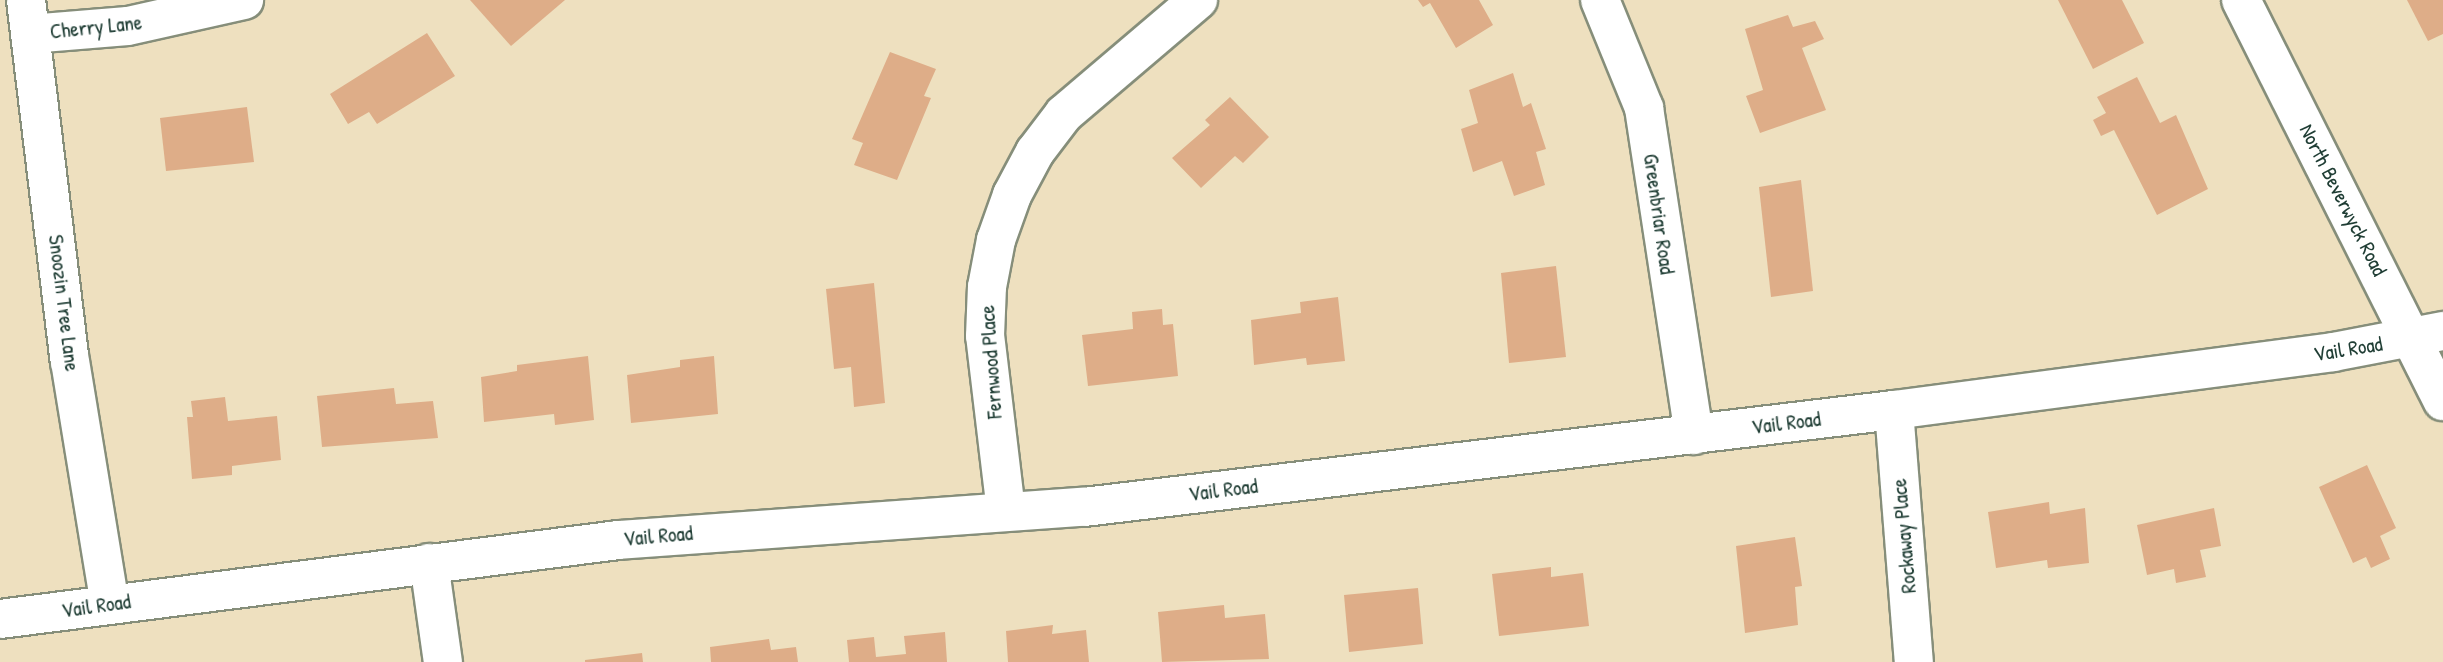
<!DOCTYPE html>
<html>
<head>
<meta charset="utf-8">
<style>
	body { margin:0 }
	#map { position:relative; width:2443px; height:662px; overflow:hidden; background:#eee0bf; font-family:"Patrick Hand",sans-serif }
	div>[style] { position:absolute }
	.building>* { inset:0; background:#dead88 }
	.roads { filter:drop-shadow(2px 0 #868e7a) drop-shadow(-2px 0 #868e7a) drop-shadow(0 2px #868e7a) drop-shadow(0 -2px #868e7a) }
	.minor>* { height:38px; margin:-19px; padding:0 19px; transform-origin:19px; border-radius:19px; background:#fff }
	span { translate:-50% -50%; white-space:nowrap; text-align:center; line-height:1.15; -webkit-text-stroke:6px #fff; paint-order:stroke }
	.street-label { font-size:21px; color:#1f3d34 }
</style>
</head>
<body>
<div id="map">
	<div class="building">
		<div style="clip-path:polygon(470px 0,565px 0,511px 46px)"></div>
		<div style="clip-path:polygon(1418px 0,1479px 0,1493px 25px,1456px 48px,1430px 3px,1423px 7px)"></div>
		<div style="clip-path:polygon(2058px 0,2122px 0,2144px 43px,2093px 69px)"></div>
		<div style="clip-path:polygon(2407px 0,2443px 0,2443px 34px,2428px 41px)"></div>
		<div style="clip-path:polygon(1788px 15px,1793px 27px,1815px 21px,1824px 39px,1802px 48px,1826px 110px,1760px 133px,1746px 96px,1763px 90px,1745px 29px)"></div>
		<div style="clip-path:polygon(427px 33px,455px 76px,377px 124px,369px 112px,348px 124px,330px 94px)"></div>
		<div style="clip-path:polygon(890px 52px,936px 69px,924px 96px,931px 98px,897px 180px,854px 165px,863px 143px,852px 139px)"></div>
		<div style="clip-path:polygon(1513px 73px,1523px 107px,1531px 103px,1546px 149px,1536px 152px,1545px 185px,1514px 196px,1502px 161px,1473px 172px,1461px 129px,1478px 123px,1469px 90px)"></div>
		<div style="clip-path:polygon(2137px 77px,2160px 123px,2176px 115px,2208px 189px,2157px 215px,2114px 130px,2101px 136px,2093px 120px,2106px 113px,2097px 97px)"></div>
		<div style="clip-path:polygon(1230px 97px,1269px 137px,1243px 163px,1235px 156px,1201px 188px,1172px 158px,1210px 125px,1205px 120px)"></div>
		<div style="clip-path:polygon(247px 107px,254px 162px,166px 171px,160px 118px)"></div>
		<div style="clip-path:polygon(1801px 180px,1813px 291px,1771px 297px,1759px 187px)"></div>
		<div style="clip-path:polygon(1556px 266px,1566px 357px,1509px 363px,1501px 273px)"></div>
		<div style="clip-path:polygon(874px 283px,885px 403px,854px 407px,851px 367px,834px 369px,826px 289px)"></div>
		<div style="clip-path:polygon(1338px 297px,1345px 361px,1307px 365px,1306px 358px,1254px 365px,1251px 320px,1301px 313px,1300px 302px)"></div>
		<div style="clip-path:polygon(1162px 309px,1163px 325px,1173px 324px,1178px 376px,1088px 386px,1082px 335px,1133px 329px,1132px 312px)"></div>
		<div style="clip-path:polygon(588px 356px,594px 420px,555px 425px,554px 414px,484px 422px,481px 377px,517px 371px,517px 365px)"></div>
		<div style="clip-path:polygon(714px 356px,718px 414px,631px 423px,627px 375px,680px 367px,680px 360px)"></div>
		<div style="clip-path:polygon(394px 388px,396px 404px,433px 401px,438px 438px,322px 447px,317px 396px)"></div>
		<div style="clip-path:polygon(225px 397px,228px 421px,277px 416px,281px 460px,232px 466px,232px 475px,192px 479px,187px 417px,193px 417px,191px 401px)"></div>
		<div style="clip-path:polygon(2367px 465px,2396px 528px,2380px 536px,2390px 559px,2371px 568px,2366px 557px,2353px 563px,2319px 487px)"></div>
		<div style="clip-path:polygon(2049px 502px,2050px 514px,2085px 508px,2089px 563px,2048px 568px,2047px 560px,1996px 568px,1988px 512px)"></div>
		<div style="clip-path:polygon(2214px 508px,2221px 546px,2200px 550px,2206px 577px,2176px 583px,2174px 569px,2147px 575px,2137px 525px)"></div>
		<div style="clip-path:polygon(1795px 537px,1802px 586px,1795px 587px,1798px 625px,1745px 633px,1736px 546px)"></div>
		<div style="clip-path:polygon(1551px 567px,1551px 577px,1583px 573px,1589px 626px,1499px 636px,1492px 574px)"></div>
		<div style="clip-path:polygon(1418px 588px,1423px 644px,1349px 652px,1344px 595px)"></div>
		<div style="clip-path:polygon(1224px 605px,1225px 618px,1265px 614px,1269px 659px,1162px 662px,1158px 612px)"></div>
		<div style="clip-path:polygon(1053px 625px,1052px 634px,1086px 630px,1089px 662px,1008px 662px,1006px 631px)"></div>
		<div style="clip-path:polygon(945px 632px,947px 662px,849px 662px,847px 640px,874px 637px,876px 657px,906px 654px,904px 636px)"></div>
		<div style="clip-path:polygon(769px 639px,771px 650px,796px 647px,798px 662px,711px 662px,710px 647px)"></div>
		<div style="clip-path:polygon(642px 653px,643px 662px,585px 662px,585px 660px)"></div>
	</div>
	<div class="roads">
		<div class="minor">
			<div style="left:26px;top:0;width:364px;rotate:83.1deg"></div>
			<div style="left:70px;top:361px;width:246px;rotate:80.7deg"></div>
			<div style="left:1600px;top:0;width:117px;rotate:67.8deg"></div>
			<div style="left:1644px;top:108px;width:331px;rotate:81.3deg"></div>
			<div style="left:2241px;top:0;width:449px;rotate:63.3deg"></div>
			<div style="left:30px;top:34px;width:98px;rotate:-4.7deg"></div>
			<div style="left:128px;top:26px;width:119px;rotate:-12.6deg"></div>
			<div style="left:1894px;top:410px;width:253px;rotate:85.5deg"></div>
			<div style="left:1006px;top:511px;width:176px;rotate:-96.8deg"></div>
			<div style="left:985px;top:336px;width:49px;rotate:-87.7deg"></div>
			<div style="left:987px;top:287px;width:48px;rotate:-79.2deg"></div>
			<div style="left:996px;top:240px;width:48px;rotate:-70.4deg"></div>
			<div style="left:1012px;top:195px;width:49px;rotate:-61.9deg"></div>
			<div style="left:1035px;top:152px;width:48px;rotate:-52.7deg"></div>
			<div style="left:1064px;top:114px;width:176px;rotate:-40.4deg"></div>
			<div style="left:429px;top:563px;width:100px;rotate:82deg"></div>
			<div style="left:0;top:619px;width:623px;rotate:-7.28deg"></div>
			<div style="left:618px;top:540px;width:467px;rotate:-4.1deg"></div>
			<div style="left:1084px;top:507px;width:816px;rotate:-6.83deg"></div>
			<div style="left:1894px;top:410px;width:443px;rotate:-7.5deg"></div>
			<div style="left:2333px;top:352px;width:112px;rotate:-10.8deg"></div>
		</div>
	</div>
	<div class="street-label">
		<span style="left:96px;top:27px;rotate:-6deg">Cherry Lane</span>
		<span style="left:2343px;top:200px;rotate:63deg">North Beverwyck Road</span>
		<span style="left:1659px;top:214px;rotate:82deg">Greenbriar Road</span>
		<span style="left:64px;top:303px;rotate:83deg">Snoozin Tree Lane</span>
		<span style="left:2348px;top:349px;rotate:-9deg">Vail Road</span>
		<span style="left:991px;top:362px;rotate:-94deg">Fernwood Place</span>
		<span style="left:1786px;top:423px;rotate:-7deg">Vail Road</span>
		<span style="left:1223px;top:490px;rotate:-7deg">Vail Road</span>
		<span style="left:658px;top:536px;rotate:-5deg">Vail Road</span>
		<span style="left:1904px;top:536px;rotate:-95deg">Rockaway Place</span>
		<span style="left:96px;top:606px;rotate:-8deg">Vail Road</span>
	</div>
</div>
</body>
</html>
